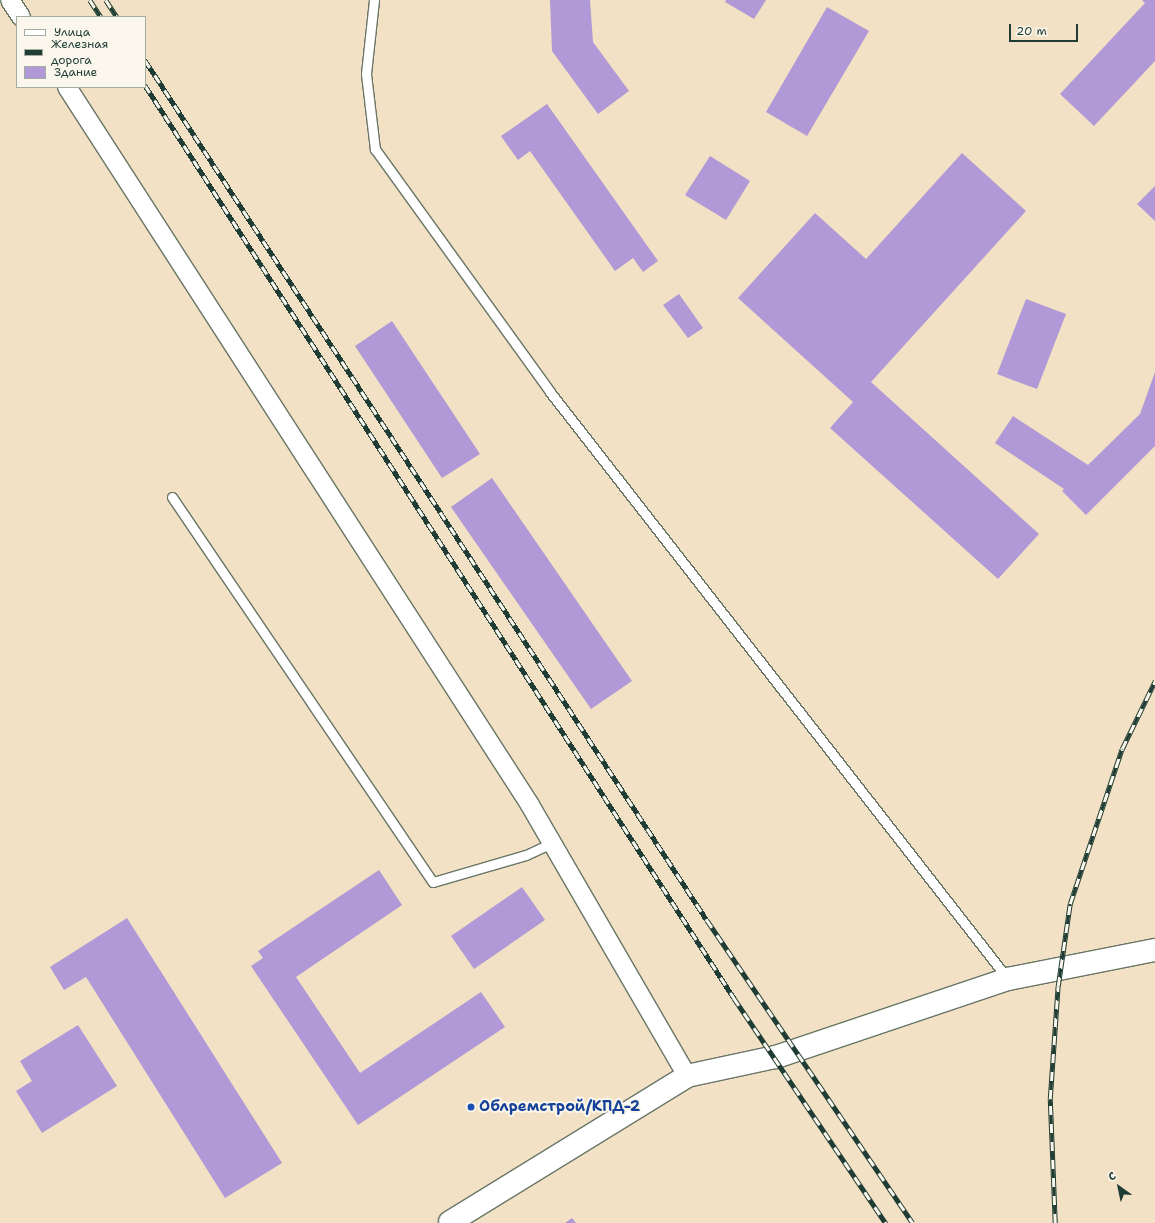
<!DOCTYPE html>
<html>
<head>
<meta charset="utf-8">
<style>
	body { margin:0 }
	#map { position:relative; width:1155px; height:1223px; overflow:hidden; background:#f2e1c4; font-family:"Shantell Sans",sans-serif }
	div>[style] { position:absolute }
	.building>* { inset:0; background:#b099d6 }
	.roads { filter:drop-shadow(1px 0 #697666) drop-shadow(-1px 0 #697666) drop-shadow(0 1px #697666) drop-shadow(0 -1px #697666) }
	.service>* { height:9px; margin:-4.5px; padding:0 4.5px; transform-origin:4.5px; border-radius:4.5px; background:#fff }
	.minor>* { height:18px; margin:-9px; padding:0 9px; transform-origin:9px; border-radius:9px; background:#fff }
	.tertiary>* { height:22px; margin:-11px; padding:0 11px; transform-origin:11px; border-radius:11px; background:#fff }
	.rail>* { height:4.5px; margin-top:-2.25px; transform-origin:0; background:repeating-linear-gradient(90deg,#fbf7ec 0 9px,#1f3d34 0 18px); box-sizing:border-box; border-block:1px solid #1f3d34 }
	.dots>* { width:11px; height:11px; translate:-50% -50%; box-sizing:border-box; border:2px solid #fbf7ec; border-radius:50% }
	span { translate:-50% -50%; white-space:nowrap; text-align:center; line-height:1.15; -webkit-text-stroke:4px #fbf7ec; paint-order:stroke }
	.transit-label { font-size:15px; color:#164399; font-weight:700 }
	.left { translate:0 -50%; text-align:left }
	.legend { position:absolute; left:16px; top:16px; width:130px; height:72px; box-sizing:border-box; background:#fbf7ec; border:1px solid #a3ada2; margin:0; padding:5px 7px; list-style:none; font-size:12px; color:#1f3d34 }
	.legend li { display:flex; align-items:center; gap:8px; height:20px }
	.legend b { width:20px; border:1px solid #a3ada2 }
	.north { position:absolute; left:1099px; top:1167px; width:40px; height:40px; -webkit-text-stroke:3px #fbf7ec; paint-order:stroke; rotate:327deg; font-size:11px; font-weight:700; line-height:16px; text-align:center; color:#1f3d34 }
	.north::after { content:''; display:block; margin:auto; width:14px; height:18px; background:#1f3d34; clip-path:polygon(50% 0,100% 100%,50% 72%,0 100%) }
	.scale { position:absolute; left:1009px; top:24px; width:69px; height:18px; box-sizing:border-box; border:2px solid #1f3d34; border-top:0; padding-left:5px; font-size:12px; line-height:14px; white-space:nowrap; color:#1f3d34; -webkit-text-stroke:3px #fbf7ec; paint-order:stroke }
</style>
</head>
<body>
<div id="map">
	<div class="building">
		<div style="clip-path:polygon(550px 0,590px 0,593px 42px,629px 91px,598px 114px,552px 51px)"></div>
		<div style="clip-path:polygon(726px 0,766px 0,754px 19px,725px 2px)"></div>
		<div style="clip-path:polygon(1142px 0,1155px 0,1155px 61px,1094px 126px,1060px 94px,1145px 3px)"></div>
		<div style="clip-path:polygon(827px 7px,869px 31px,807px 136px,766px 112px)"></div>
		<div style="clip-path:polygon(547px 104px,658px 261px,643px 272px,633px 258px,615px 271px,530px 151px,518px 160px,501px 136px)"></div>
		<div style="clip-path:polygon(962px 153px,1026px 211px,871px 382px,1039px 534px,998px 579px,830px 428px,853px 402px,738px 298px,815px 213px,866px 259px)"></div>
		<div style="clip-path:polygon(710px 156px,750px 181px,726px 220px,685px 195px)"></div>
		<div style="clip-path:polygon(1155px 186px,1155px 221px,1137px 204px)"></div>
		<div style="clip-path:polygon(679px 294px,703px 328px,688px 338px,663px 305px)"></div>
		<div style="clip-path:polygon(1026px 299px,1066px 314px,1037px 389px,997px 374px)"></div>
		<div style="clip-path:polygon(392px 321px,480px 454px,442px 478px,355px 346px)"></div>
		<div style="clip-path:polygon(1155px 372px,1155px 446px,1086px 515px,1062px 491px,1064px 489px,995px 443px,1013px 416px,1088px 465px,1140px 414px)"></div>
		<div style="clip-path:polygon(492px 478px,632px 681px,591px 709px,451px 507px)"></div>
		<div style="clip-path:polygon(379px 870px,402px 905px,296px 977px,360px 1073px,481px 992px,505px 1027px,358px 1125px,251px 966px,263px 958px,258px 951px)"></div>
		<div style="clip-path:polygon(522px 887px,545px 920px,474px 969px,451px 936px)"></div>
		<div style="clip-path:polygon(127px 918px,282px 1163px,225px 1198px,86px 977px,64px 990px,50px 967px)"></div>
		<div style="clip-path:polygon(78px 1025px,117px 1086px,42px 1133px,16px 1091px,32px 1081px,20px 1061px)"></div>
		<div style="clip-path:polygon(572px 1218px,576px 1223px,565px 1223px)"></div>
	</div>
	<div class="roads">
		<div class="service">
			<div style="left:374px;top:0;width:74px;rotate:96.2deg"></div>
			<div style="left:366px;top:74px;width:76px;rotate:83.2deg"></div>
			<div style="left:375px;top:149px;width:299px;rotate:54.2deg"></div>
			<div style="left:550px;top:392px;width:745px;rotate:52.04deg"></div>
			<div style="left:172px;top:497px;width:465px;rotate:55.9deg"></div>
			<div style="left:433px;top:882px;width:97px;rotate:-16.2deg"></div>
			<div style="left:526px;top:855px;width:31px;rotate:-25deg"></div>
		</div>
		<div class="minor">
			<div style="left:10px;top:0;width:20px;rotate:57deg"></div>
			<div style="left:67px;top:87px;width:854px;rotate:57.18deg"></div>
			<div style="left:530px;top:805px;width:313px;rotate:59.9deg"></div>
		</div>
		<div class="tertiary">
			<div style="left:450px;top:1222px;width:278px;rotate:-31.6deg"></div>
			<div style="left:687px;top:1076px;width:91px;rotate:-12.1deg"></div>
			<div style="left:776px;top:1057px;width:245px;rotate:-18.6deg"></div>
			<div style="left:1008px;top:979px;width:150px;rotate:-11.2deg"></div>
		</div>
	</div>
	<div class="rail">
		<div style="left:90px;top:0;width:20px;rotate:57deg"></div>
		<div style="left:106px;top:0;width:20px;rotate:57deg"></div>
		<div style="left:145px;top:60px;width:1027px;rotate:56.84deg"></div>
		<div style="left:707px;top:920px;width:366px;rotate:55.8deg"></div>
		<div style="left:145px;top:85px;width:1087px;rotate:57.17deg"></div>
		<div style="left:734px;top:998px;width:272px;rotate:56deg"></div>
		<div style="left:1055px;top:1223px;width:124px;rotate:-92.3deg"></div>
		<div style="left:1050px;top:1099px;width:113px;rotate:-86deg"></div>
		<div style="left:1058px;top:986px;width:83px;rotate:-81.7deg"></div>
		<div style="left:1070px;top:904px;width:163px;rotate:-71.5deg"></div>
		<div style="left:1122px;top:749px;width:76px;rotate:-64.1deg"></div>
	</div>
	<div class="dots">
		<div style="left:471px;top:1107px;background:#1a4fb4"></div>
	</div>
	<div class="transit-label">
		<span class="left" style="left:479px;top:1107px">Облремстрой/КПД-2</span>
	</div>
	<ul class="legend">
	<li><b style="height:5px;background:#fff"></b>Улица</li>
	<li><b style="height:5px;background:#1f3d34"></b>Железная дорога</li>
	<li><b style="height:11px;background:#b099d6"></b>Здание</li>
	</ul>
	<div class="north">С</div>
	<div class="scale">20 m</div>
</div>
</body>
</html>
